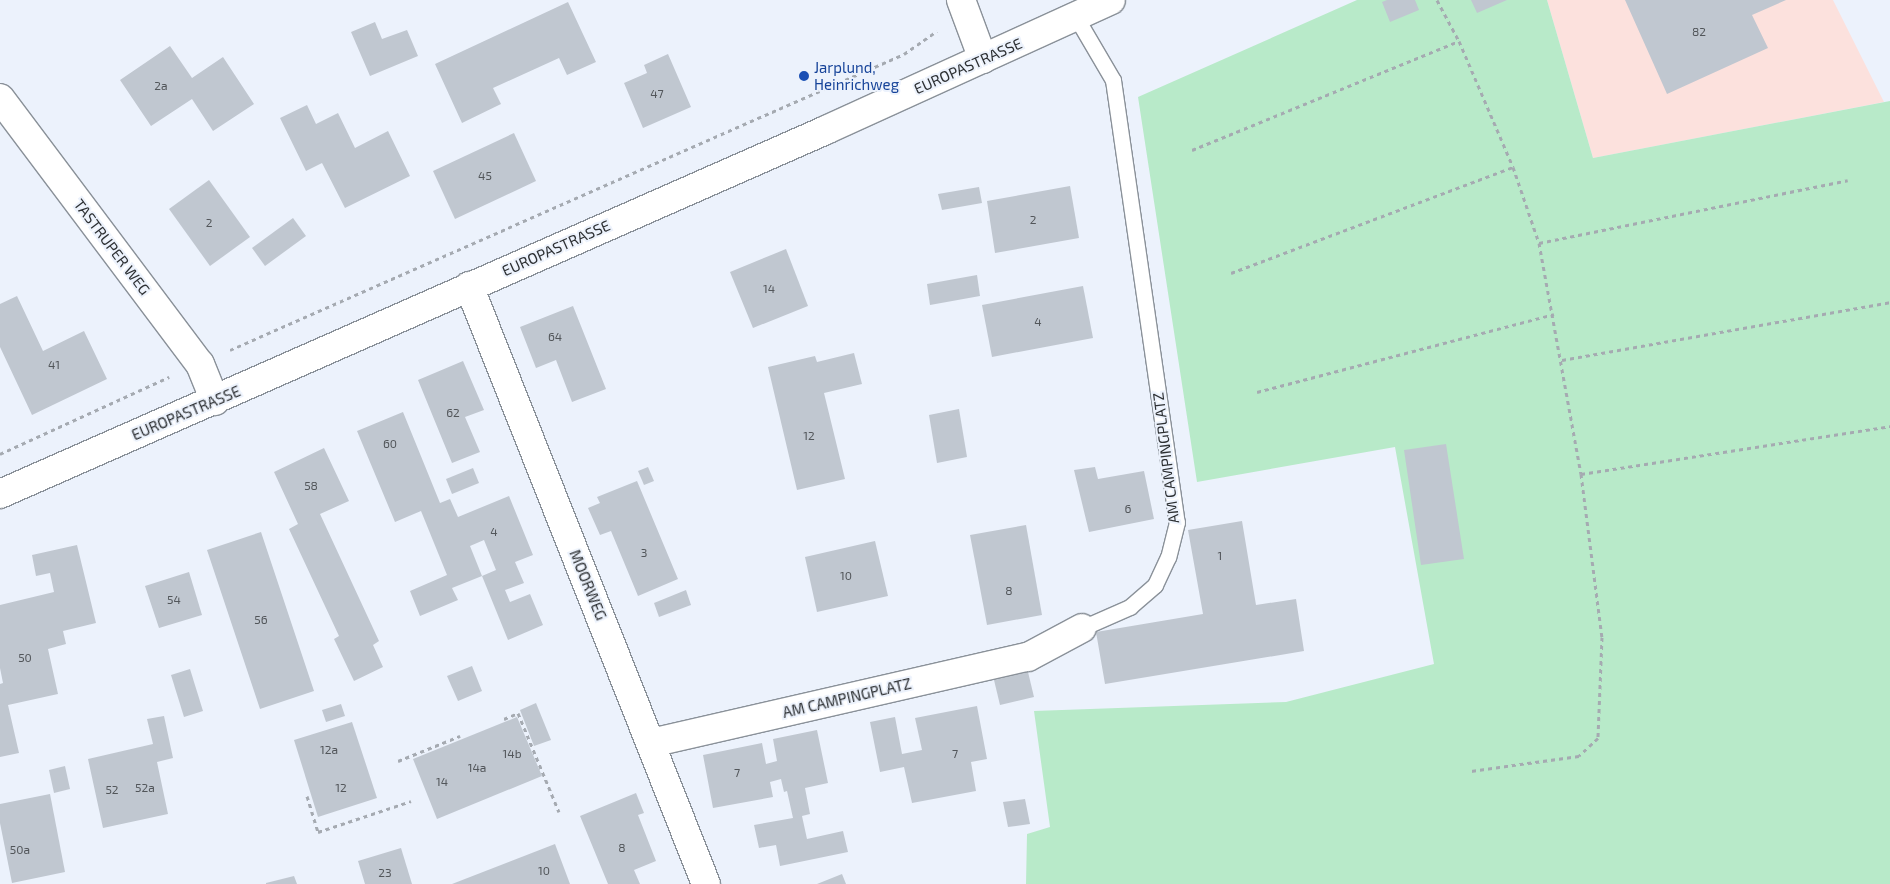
<!DOCTYPE html>
<html>
<head>
<meta charset="utf-8">
<style>
	body { margin:0 }
	#map { position:relative; width:1890px; height:884px; overflow:hidden; background:#ecf2fc; font-family:"Exo 2",sans-serif }
	div>[style] { position:absolute }
	.commercial>* { inset:0; background:#fce1dd }
	.green>* { inset:0; background:#b8eac9 }
	.building>* { inset:0; background:#c0c7d0 }
	.path>* { height:3px; margin-top:-1.5px; transform-origin:0; background:repeating-linear-gradient(90deg,#a5aab1 0 4px,transparent 0 8px) }
	.roads { filter:drop-shadow(1px 0 #8a9199) drop-shadow(-1px 0 #8a9199) drop-shadow(0 1px #8a9199) drop-shadow(0 -1px #8a9199) }
	.lane>* { height:15px; margin:-7.5px; padding:0 7.5px; transform-origin:7.5px; border-radius:7.5px; background:#fff }
	.street>* { height:28px; margin:-14px; padding:0 14px; transform-origin:14px; border-radius:14px; background:#fff }
	.secondary>* { height:28px; margin:-14px; padding:0 14px; transform-origin:14px; border-radius:14px; background:#fff }
	.dots>* { width:14px; height:14px; translate:-50% -50%; box-sizing:border-box; border:2px solid #ecf2fc; border-radius:50% }
	span { translate:-50% -50%; white-space:nowrap; text-align:center; line-height:1.15; -webkit-text-stroke:4px #ecf2fc; paint-order:stroke }
	.number-label { font-size:12px; color:#52565a }
	.number-label span { -webkit-text-stroke-width:0 }
	.street-label { font-size:15px; color:#2d3033 }
	.transit-label { font-size:15px; color:#164399 }
	.left { translate:0 -50%; text-align:left }
</style>
</head>
<body>
<div id="map">
	<div class="commercial">
		<div style="clip-path:polygon(1547px 0,1833px 0,1884px 102px,1593px 158px)"></div>
	</div>
	<div class="green">
		<div style="clip-path:polygon(1357px 0,1547px 0,1593px 158px,1890px 101px,1890px 884px,1026px 884px,1027px 834px,1050px 827px,1034px 711px,1286px 702px,1434px 664px,1395px 447px,1197px 482px,1138px 97px)"></div>
	</div>
	<div class="building">
		<div style="clip-path:polygon(1387px 0,1415px 0,1419px 10px,1390px 22px,1382px 2px)"></div>
		<div style="clip-path:polygon(1471px 0,1507px 0,1477px 13px)"></div>
		<div style="clip-path:polygon(1625px 0,1786px 0,1752px 15px,1768px 48px,1667px 94px)"></div>
		<div style="clip-path:polygon(568px 2px,596px 62px,567px 75px,559px 58px,493px 88px,501px 104px,462px 123px,435px 64px)"></div>
		<div style="clip-path:polygon(375px 22px,382px 39px,407px 30px,418px 56px,370px 76px,351px 32px)"></div>
		<div style="clip-path:polygon(170px 46px,192px 78px,223px 57px,254px 104px,213px 131px,192px 99px,151px 126px,120px 80px)"></div>
		<div style="clip-path:polygon(668px 54px,691px 107px,643px 128px,624px 83px,647px 73px,644px 65px)"></div>
		<div style="clip-path:polygon(307px 105px,316px 124px,338px 113px,355px 148px,388px 131px,410px 176px,345px 208px,322px 163px,306px 171px,280px 118px)"></div>
		<div style="clip-path:polygon(514px 133px,536px 181px,455px 219px,433px 171px)"></div>
		<div style="clip-path:polygon(209px 180px,250px 237px,210px 266px,169px 209px)"></div>
		<div style="clip-path:polygon(1070px 186px,1079px 238px,995px 253px,987px 201px)"></div>
		<div style="clip-path:polygon(979px 187px,982px 203px,942px 210px,938px 194px)"></div>
		<div style="clip-path:polygon(293px 218px,306px 236px,265px 266px,252px 248px)"></div>
		<div style="clip-path:polygon(786px 249px,808px 306px,753px 328px,730px 272px)"></div>
		<div style="clip-path:polygon(977px 275px,980px 296px,930px 305px,927px 284px)"></div>
		<div style="clip-path:polygon(1083px 286px,1093px 338px,992px 357px,982px 305px)"></div>
		<div style="clip-path:polygon(17px 296px,43px 351px,84px 331px,107px 379px,32px 415px,0 347px,0 304px)"></div>
		<div style="clip-path:polygon(573px 306px,606px 389px,572px 402px,556px 360px,536px 368px,520px 327px)"></div>
		<div style="clip-path:polygon(854px 353px,862px 384px,824px 393px,845px 479px,797px 490px,768px 367px,815px 356px,817px 362px)"></div>
		<div style="clip-path:polygon(463px 361px,484px 410px,465px 417px,480px 452px,452px 463px,418px 380px)"></div>
		<div style="clip-path:polygon(959px 409px,967px 457px,937px 463px,929px 415px)"></div>
		<div style="clip-path:polygon(403px 412px,440px 503px,450px 499px,458px 517px,509px 496px,533px 555px,515px 562px,524px 583px,505px 590px,510px 602px,530px 594px,543px 625px,508px 640px,482px 576px,496px 570px,484px 540px,470px 546px,482px 576px,452px 588px,458px 600px,420px 616px,410px 591px,447px 575px,421px 511px,395px 522px,357px 431px)"></div>
		<div style="clip-path:polygon(1446px 444px,1464px 559px,1421px 565px,1404px 450px)"></div>
		<div style="clip-path:polygon(324px 448px,349px 501px,320px 514px,379px 641px,373px 645px,383px 667px,354px 681px,334px 639px,339px 636px,289px 529px,298px 524px,274px 472px)"></div>
		<div style="clip-path:polygon(648px 467px,654px 481px,644px 485px,638px 471px)"></div>
		<div style="clip-path:polygon(1095px 467px,1098px 479px,1144px 471px,1154px 519px,1089px 532px,1074px 470px)"></div>
		<div style="clip-path:polygon(473px 468px,479px 483px,452px 494px,446px 479px)"></div>
		<div style="clip-path:polygon(637px 481px,678px 579px,638px 596px,611px 531px,600px 535px,588px 508px,600px 503px,597px 497px)"></div>
		<div style="clip-path:polygon(1242px 521px,1256px 605px,1296px 599px,1304px 651px,1105px 684px,1096px 632px,1203px 614px,1188px 530px)"></div>
		<div style="clip-path:polygon(1026px 525px,1042px 615px,987px 625px,970px 535px)"></div>
		<div style="clip-path:polygon(261px 532px,314px 691px,260px 709px,207px 550px)"></div>
		<div style="clip-path:polygon(875px 541px,888px 596px,817px 612px,805px 557px)"></div>
		<div style="clip-path:polygon(77px 545px,96px 623px,63px 631px,66px 644px,48px 649px,58px 694px,8px 705px,19px 753px,0 757px,0 684px,3px 683px,0 668px,0 605px,54px 592px,50px 573px,36px 576px,32px 555px)"></div>
		<div style="clip-path:polygon(189px 572px,202px 615px,159px 628px,145px 586px)"></div>
		<div style="clip-path:polygon(686px 590px,691px 605px,659px 617px,654px 603px)"></div>
		<div style="clip-path:polygon(472px 666px,482px 691px,458px 701px,447px 676px)"></div>
		<div style="clip-path:polygon(190px 669px,203px 711px,184px 717px,171px 675px)"></div>
		<div style="clip-path:polygon(1028px 672px,1034px 697px,1000px 705px,994px 680px)"></div>
		<div style="clip-path:polygon(536px 703px,551px 740px,534px 746px,520px 710px)"></div>
		<div style="clip-path:polygon(341px 704px,345px 716px,326px 722px,322px 710px)"></div>
		<div style="clip-path:polygon(977px 706px,987px 759px,971px 762px,976px 791px,912px 803px,904px 767px,880px 772px,870px 722px,895px 717px,902px 754px,922px 750px,915px 718px)"></div>
		<div style="clip-path:polygon(164px 716px,173px 758px,157px 762px,168px 814px,103px 828px,88px 759px,153px 744px,147px 719px)"></div>
		<div style="clip-path:polygon(517px 717px,542px 776px,437px 819px,413px 759px)"></div>
		<div style="clip-path:polygon(352px 722px,377px 798px,318px 817px,294px 740px)"></div>
		<div style="clip-path:polygon(817px 730px,828px 783px,805px 788px,810px 814px,802px 816px,807px 839px,843px 831px,848px 852px,780px 866px,776px 845px,759px 848px,754px 825px,793px 818px,787px 791px,784px 792px,781px 779px,770px 782px,773px 797px,713px 808px,703px 755px,762px 743px,766px 764px,777px 761px,773px 739px)"></div>
		<div style="clip-path:polygon(65px 766px,70px 789px,54px 793px,49px 770px)"></div>
		<div style="clip-path:polygon(636px 793px,644px 813px,638px 815px,656px 861px,634px 870px,640px 884px,608px 884px,580px 816px)"></div>
		<div style="clip-path:polygon(50px 794px,65px 872px,12px 883px,0 823px,0 804px)"></div>
		<div style="clip-path:polygon(1025px 799px,1030px 824px,1008px 827px,1003px 802px)"></div>
		<div style="clip-path:polygon(555px 844px,570px 884px,452px 884px)"></div>
		<div style="clip-path:polygon(401px 848px,412px 884px,365px 884px,358px 861px)"></div>
		<div style="clip-path:polygon(842px 874px,846px 884px,817px 884px)"></div>
		<div style="clip-path:polygon(294px 876px,297px 884px,266px 884px,266px 883px)"></div>
	</div>
	<div class="path">
		<div style="left:1437px;top:0;width:47px;rotate:61.8deg"></div>
		<div style="left:1459px;top:41px;width:137px;rotate:66.8deg"></div>
		<div style="left:1513px;top:167px;width:80px;rotate:71.1deg"></div>
		<div style="left:1539px;top:243px;width:235px;rotate:79.7deg"></div>
		<div style="left:1581px;top:474px;width:164px;rotate:82.7deg"></div>
		<div style="left:1602px;top:637px;width:101px;rotate:92.3deg"></div>
		<div style="left:1598px;top:738px;width:26px;rotate:137deg"></div>
		<div style="left:1579px;top:756px;width:109px;rotate:172.1deg"></div>
		<div style="left:1192px;top:150px;width:288px;rotate:-22.2deg"></div>
		<div style="left:1539px;top:243px;width:315px;rotate:-11.5deg"></div>
		<div style="left:1231px;top:273px;width:301px;rotate:-20.6deg"></div>
		<div style="left:230px;top:350px;width:736px;rotate:-23.71deg"></div>
		<div style="left:904px;top:54px;width:40px;rotate:-34.9deg"></div>
		<div style="left:1562px;top:360px;width:333px;rotate:-10deg"></div>
		<div style="left:1257px;top:392px;width:307px;rotate:-14.7deg"></div>
		<div style="left:0;top:454px;width:186px;rotate:-24.5deg"></div>
		<div style="left:1581px;top:474px;width:313px;rotate:-8.8deg"></div>
		<div style="left:504px;top:719px;width:15px;rotate:-23deg"></div>
		<div style="left:518px;top:713px;width:107px;rotate:67.5deg"></div>
		<div style="left:398px;top:761px;width:67px;rotate:-22deg"></div>
		<div style="left:307px;top:796px;width:38px;rotate:73deg"></div>
		<div style="left:318px;top:832px;width:98px;rotate:-18.4deg"></div>
	</div>
	<div class="roads">
		<div class="lane">
			<div style="left:1076px;top:17px;width:73px;rotate:59.6deg"></div>
			<div style="left:1113px;top:80px;width:447px;rotate:81.8deg"></div>
			<div style="left:1177px;top:522px;width:36px;rotate:104deg"></div>
			<div style="left:1168px;top:557px;width:31px;rotate:115deg"></div>
			<div style="left:1155px;top:585px;width:33px;rotate:139deg"></div>
			<div style="left:1130px;top:607px;width:52px;rotate:156.4deg"></div>
		</div>
		<div class="street">
			<div style="left:961px;top:0;width:63px;rotate:69.6deg"></div>
			<div style="left:0;top:98px;width:333px;rotate:53.1deg"></div>
			<div style="left:200px;top:364px;width:40px;rotate:68deg"></div>
			<div style="left:469px;top:286px;width:643px;rotate:68.38deg"></div>
			<div style="left:651px;top:743px;width:387px;rotate:-12.9deg"></div>
			<div style="left:1028px;top:657px;width:61px;rotate:-28.2deg"></div>
		</div>
		<div class="secondary">
			<div style="left:0;top:494px;width:903px;rotate:-23.78deg"></div>
			<div style="left:826px;top:130px;width:313px;rotate:-24.5deg"></div>
		</div>
	</div>
	<div class="dots">
		<div style="left:804px;top:76px;background:#1a4fb4"></div>
	</div>
	<div class="number-label">
		<span style="left:1699px;top:32px">82</span>
		<span style="left:161px;top:86px">2a</span>
		<span style="left:657px;top:94px">47</span>
		<span style="left:485px;top:176px">45</span>
		<span style="left:1033px;top:220px">2</span>
		<span style="left:209px;top:223px">2</span>
		<span style="left:769px;top:289px">14</span>
		<span style="left:1038px;top:322px">4</span>
		<span style="left:555px;top:337px">64</span>
		<span style="left:54px;top:365px">41</span>
		<span style="left:453px;top:413px">62</span>
		<span style="left:809px;top:436px">12</span>
		<span style="left:390px;top:444px">60</span>
		<span style="left:311px;top:486px">58</span>
		<span style="left:1128px;top:509px">6</span>
		<span style="left:494px;top:532px">4</span>
		<span style="left:644px;top:553px">3</span>
		<span style="left:1220px;top:556px">1</span>
		<span style="left:846px;top:576px">10</span>
		<span style="left:1009px;top:591px">8</span>
		<span style="left:174px;top:600px">54</span>
		<span style="left:261px;top:620px">56</span>
		<span style="left:25px;top:658px">50</span>
		<span style="left:329px;top:750px">12a</span>
		<span style="left:512px;top:754px">14b</span>
		<span style="left:955px;top:754px">7</span>
		<span style="left:477px;top:768px">14a</span>
		<span style="left:737px;top:773px">7</span>
		<span style="left:442px;top:782px">14</span>
		<span style="left:145px;top:788px">52a</span>
		<span style="left:341px;top:788px">12</span>
		<span style="left:112px;top:790px">52</span>
		<span style="left:622px;top:848px">8</span>
		<span style="left:20px;top:850px">50a</span>
		<span style="left:544px;top:871px">10</span>
		<span style="left:385px;top:873px">23</span>
	</div>
	<div class="street-label">
		<span style="left:968px;top:66px;rotate:-24deg">EUROPASTRASSE</span>
		<span style="left:112px;top:247px;rotate:53deg">TASTRUPER WEG</span>
		<span style="left:556px;top:248px;rotate:-24deg">EUROPASTRASSE</span>
		<span style="left:186px;top:413px;rotate:-23deg">EUROPASTRASSE</span>
		<span style="left:1166px;top:458px;rotate:-97deg">AM CAMPINGPLATZ</span>
		<span style="left:588px;top:585px;rotate:68deg">MOORWEG</span>
		<span style="left:847px;top:698px;rotate:-13deg">AM CAMPINGPLATZ</span>
	</div>
	<div class="transit-label">
		<span class="left" style="left:814px;top:76px">Jarplund,<br>Heinrichweg</span>
	</div>
</div>
</body>
</html>
